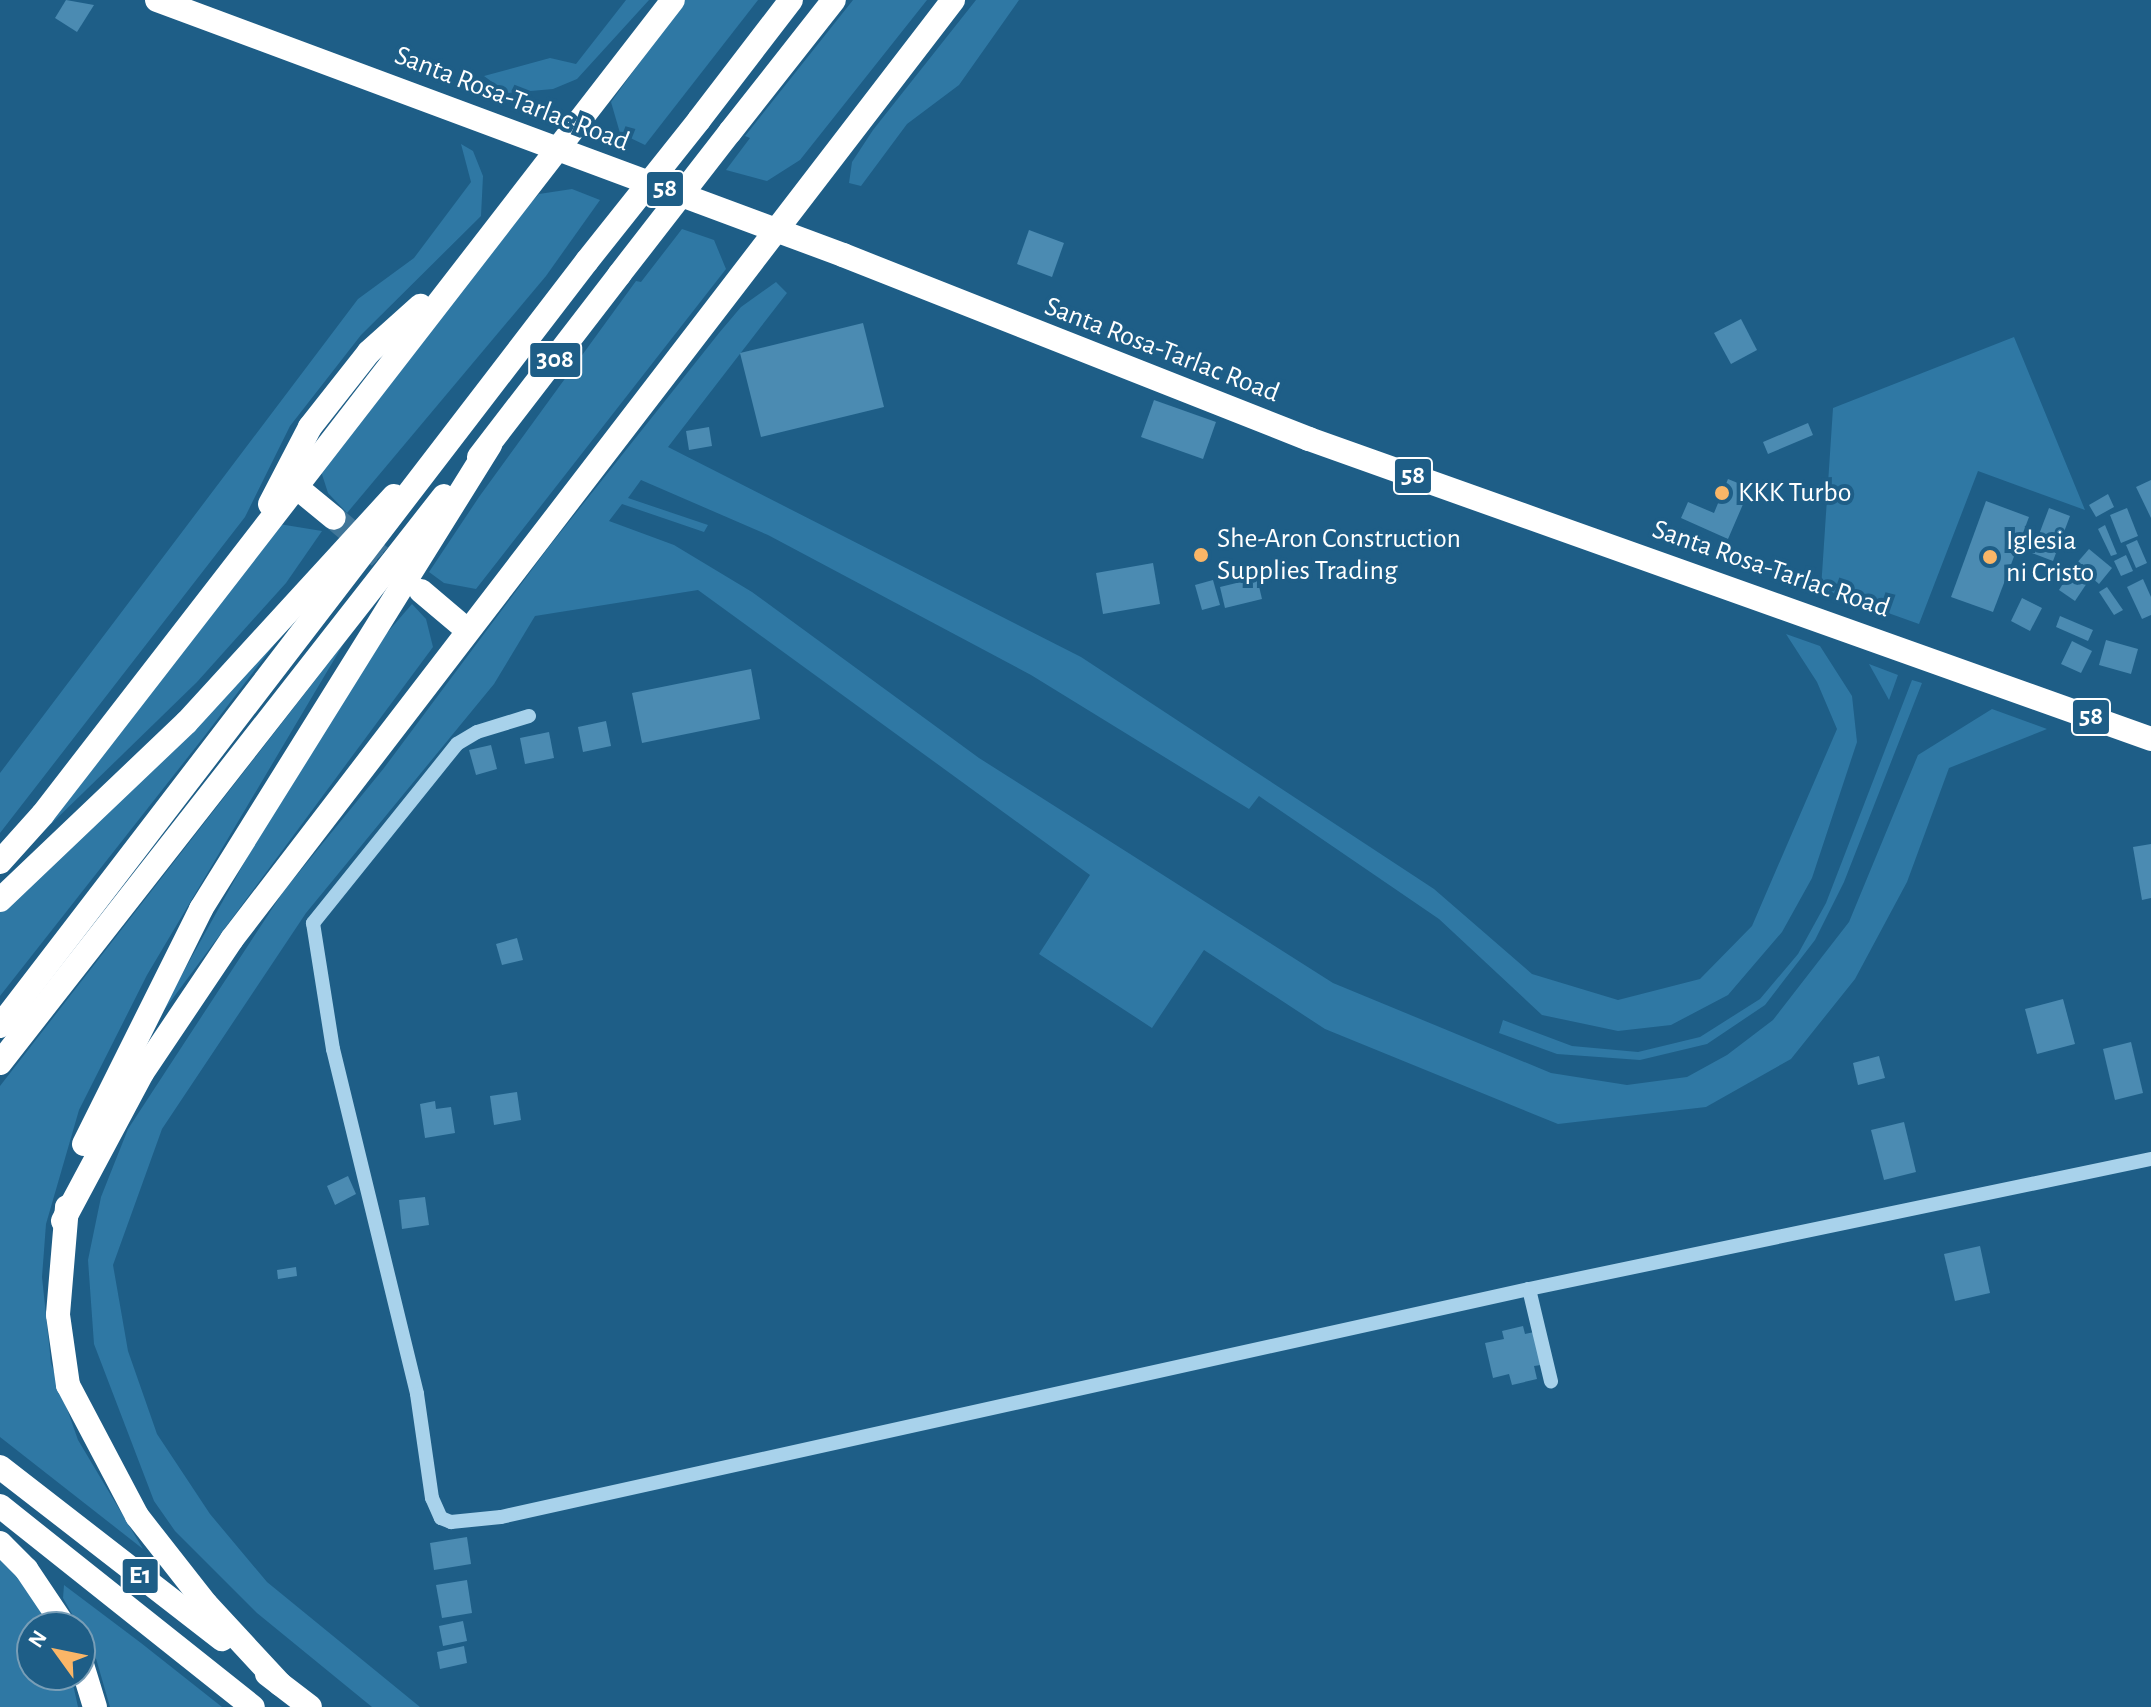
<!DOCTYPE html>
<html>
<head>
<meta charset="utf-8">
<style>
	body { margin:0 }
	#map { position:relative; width:2151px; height:1707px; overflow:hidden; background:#1e5e87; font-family:"Alegreya Sans",sans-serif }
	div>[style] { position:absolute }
	.green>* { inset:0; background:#2f78a4 }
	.building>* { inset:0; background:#4b8bb2 }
	.highway-tunnel>* { height:24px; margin-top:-12px; transform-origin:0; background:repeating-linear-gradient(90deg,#407699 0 24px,transparent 0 36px) }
	.minor>* { height:14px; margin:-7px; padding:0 7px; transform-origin:7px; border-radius:7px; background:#a8d2eb }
	.highway>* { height:24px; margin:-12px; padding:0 12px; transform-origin:12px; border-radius:12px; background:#fff }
	.highway-bridge>* { height:24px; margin:-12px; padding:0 12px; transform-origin:12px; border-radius:12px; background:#fff }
	.dots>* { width:22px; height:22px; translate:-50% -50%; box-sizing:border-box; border:4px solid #1e5e87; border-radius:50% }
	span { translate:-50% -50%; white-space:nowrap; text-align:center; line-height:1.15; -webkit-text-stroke:8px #1e5e87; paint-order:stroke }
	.shield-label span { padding:2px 6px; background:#1e5e87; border:2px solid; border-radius:6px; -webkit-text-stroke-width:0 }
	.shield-label { font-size:26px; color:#fff; font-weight:700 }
	.street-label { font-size:28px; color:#fff }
	.poi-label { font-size:28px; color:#fff }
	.left { translate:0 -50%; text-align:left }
	.north { position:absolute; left:16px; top:1611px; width:80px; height:80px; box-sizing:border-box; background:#1e5e87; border:2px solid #789eb7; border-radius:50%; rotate:303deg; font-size:22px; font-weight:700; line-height:32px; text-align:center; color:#fff }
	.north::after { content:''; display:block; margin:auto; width:28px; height:36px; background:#fab667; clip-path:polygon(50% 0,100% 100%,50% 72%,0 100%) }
</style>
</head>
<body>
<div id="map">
	<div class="green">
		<div style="clip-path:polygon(626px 0,649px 0,577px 79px,553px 89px,507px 93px,484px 76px,550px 58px,576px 64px)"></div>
		<div style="clip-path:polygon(685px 0,758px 0,645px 145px,620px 133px,611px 102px)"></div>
		<div style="clip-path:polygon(853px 0,927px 0,800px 160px,767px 181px,726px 170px,750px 138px,745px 136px)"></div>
		<div style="clip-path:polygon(976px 0,1019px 0,959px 85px,907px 124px,861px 186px,849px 183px,852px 162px,873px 130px)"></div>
		<div style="clip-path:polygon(461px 144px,473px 151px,483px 176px,481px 216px,361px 335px,290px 426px,245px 517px,0 833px,0 773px,358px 299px,414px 258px,471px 182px)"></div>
		<div style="clip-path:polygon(572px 189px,600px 200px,546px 276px,347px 513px,328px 493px,320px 468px,521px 213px,539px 194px)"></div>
		<div style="clip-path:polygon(682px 229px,714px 240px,726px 269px,476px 589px,444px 583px,429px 572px,479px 497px,636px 281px,641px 282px)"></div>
		<div style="clip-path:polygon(776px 282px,787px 293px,668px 447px,1081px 657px,1434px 889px,1532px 974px,1618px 1000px,1700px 979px,1752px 926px,1837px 729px,1817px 682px,1786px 634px,1820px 646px,1852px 696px,1857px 742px,1812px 878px,1782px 932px,1728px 995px,1671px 1025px,1618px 1031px,1542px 1015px,1439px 919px,1259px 796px,1249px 809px,1031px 675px,768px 535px,641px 480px,628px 498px,708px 525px,704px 532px,622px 504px,609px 521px,674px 545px,752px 592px,979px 758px,1333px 983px,1551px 1073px,1627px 1085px,1687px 1077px,1727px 1055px,1773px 1020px,1849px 922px,1918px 755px,1992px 709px,2047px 729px,1949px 768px,1907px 882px,1855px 979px,1791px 1059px,1706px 1107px,1558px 1124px,1325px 1029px,1204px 950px,1152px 1028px,1039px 954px,1090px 875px,698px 590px,535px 616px,494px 684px,306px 913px,162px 1129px,113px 1265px,128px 1351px,157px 1434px,210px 1514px,267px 1582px,420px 1707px,372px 1707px,257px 1613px,175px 1531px,154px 1501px,94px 1344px,88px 1260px,101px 1197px,128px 1129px,283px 892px,384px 768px,548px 548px,719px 333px,741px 307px)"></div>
		<div style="clip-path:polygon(2014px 337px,2085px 510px,1978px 471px,1919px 624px,1821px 589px,1833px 408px)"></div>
		<div style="clip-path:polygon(279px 524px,322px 531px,286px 583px,197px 682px,12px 862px)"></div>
		<div style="clip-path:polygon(412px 604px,426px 619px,433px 647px,156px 1021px,273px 811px,386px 634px)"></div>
		<div style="clip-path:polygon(296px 616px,203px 738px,0 996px,0 910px)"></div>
		<div style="clip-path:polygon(344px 643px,147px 975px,79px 1110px,46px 1224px,42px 1277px,51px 1363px,78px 1440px,143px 1549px,0 1437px,0 1086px)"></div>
		<div style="clip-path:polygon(1869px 664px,1898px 675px,1889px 700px)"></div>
		<div style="clip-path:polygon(1912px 680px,1922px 683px,1844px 882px,1815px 940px,1765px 1005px,1707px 1044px,1640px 1060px,1557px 1054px,1499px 1033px,1503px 1020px,1572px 1046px,1638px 1052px,1700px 1037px,1760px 999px,1798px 954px,1826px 903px)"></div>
		<div style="clip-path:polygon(0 1554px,36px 1600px,49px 1627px,32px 1627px,32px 1675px,71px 1675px,78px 1707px,0 1707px)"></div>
		<div style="clip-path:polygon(64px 1585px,141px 1643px,222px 1707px,110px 1707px,95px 1655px,63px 1598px)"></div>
	</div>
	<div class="building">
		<div style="clip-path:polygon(66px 0,94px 5px,77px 32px,55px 18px)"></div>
		<div style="clip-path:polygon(1029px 230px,1064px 243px,1052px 277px,1017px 264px)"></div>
		<div style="clip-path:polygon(1741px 319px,1757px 350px,1731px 364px,1714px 333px)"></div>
		<div style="clip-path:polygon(863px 323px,884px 407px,761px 437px,740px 353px)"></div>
		<div style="clip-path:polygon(1154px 400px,1216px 422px,1203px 459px,1141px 437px)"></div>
		<div style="clip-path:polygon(1808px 423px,1813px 435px,1768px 454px,1763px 442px)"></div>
		<div style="clip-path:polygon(709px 427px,712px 446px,689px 450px,686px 431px)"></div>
		<div style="clip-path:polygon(1728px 479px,1750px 488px,1728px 539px,1681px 518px,1688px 502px,1714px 513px)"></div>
		<div style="clip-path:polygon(2151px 480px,2151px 518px,2136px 487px)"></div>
		<div style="clip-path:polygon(2108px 494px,2114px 507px,2096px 517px,2089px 505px)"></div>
		<div style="clip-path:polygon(1986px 501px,2029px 517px,1993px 612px,1951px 597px)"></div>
		<div style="clip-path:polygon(2049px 508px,2070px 516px,2053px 561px,2032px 553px)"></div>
		<div style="clip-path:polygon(2127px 508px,2138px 536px,2121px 543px,2110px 515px)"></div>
		<div style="clip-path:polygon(2105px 525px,2117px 554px,2111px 556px,2098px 529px)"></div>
		<div style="clip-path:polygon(2137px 540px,2147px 563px,2136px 568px,2126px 545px)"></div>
		<div style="clip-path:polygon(2089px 549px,2112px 568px,2099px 584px,2076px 564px)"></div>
		<div style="clip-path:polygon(2126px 555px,2133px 571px,2121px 576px,2114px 561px)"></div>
		<div style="clip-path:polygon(1153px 563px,1160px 604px,1103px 614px,1096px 573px)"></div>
		<div style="clip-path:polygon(2072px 569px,2089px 580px,2075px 601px,2059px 590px)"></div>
		<div style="clip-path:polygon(1257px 578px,1262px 599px,1225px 608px,1220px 587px)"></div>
		<div style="clip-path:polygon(2143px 579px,2151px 597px,2151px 615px,2142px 619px,2127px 587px)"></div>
		<div style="clip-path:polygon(1213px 580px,1220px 605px,1202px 610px,1195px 585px)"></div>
		<div style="clip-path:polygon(2107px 587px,2123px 610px,2114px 615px,2099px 592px)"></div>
		<div style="clip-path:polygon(2022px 598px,2042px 608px,2030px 631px,2011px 621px)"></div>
		<div style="clip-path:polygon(2060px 616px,2093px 630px,2088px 641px,2056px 627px)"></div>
		<div style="clip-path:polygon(2106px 640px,2138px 649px,2131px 674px,2099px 665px)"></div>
		<div style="clip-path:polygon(2072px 641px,2092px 651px,2081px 673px,2061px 664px)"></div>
		<div style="clip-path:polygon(751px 669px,760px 719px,642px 743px,632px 693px)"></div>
		<div style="clip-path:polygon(606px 721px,611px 746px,583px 752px,578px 727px)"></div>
		<div style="clip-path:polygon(549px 732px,554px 758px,525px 764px,520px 738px)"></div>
		<div style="clip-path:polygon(491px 745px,497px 769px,476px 775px,469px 750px)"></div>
		<div style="clip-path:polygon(2151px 844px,2151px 898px,2142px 900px,2133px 847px)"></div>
		<div style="clip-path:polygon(517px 938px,523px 960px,502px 965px,496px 944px)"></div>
		<div style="clip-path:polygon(2063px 999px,2075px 1044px,2037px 1054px,2025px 1009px)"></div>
		<div style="clip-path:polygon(2131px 1042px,2143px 1093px,2115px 1100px,2103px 1049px)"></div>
		<div style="clip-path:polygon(1879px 1056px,1885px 1078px,1858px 1085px,1853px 1063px)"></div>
		<div style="clip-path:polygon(517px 1092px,521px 1120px,494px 1125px,490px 1096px)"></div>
		<div style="clip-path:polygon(435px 1101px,436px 1109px,451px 1107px,455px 1133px,425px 1138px,420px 1104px)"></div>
		<div style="clip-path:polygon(1904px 1122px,1916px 1172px,1884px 1180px,1871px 1130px)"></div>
		<div style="clip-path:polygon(348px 1176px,356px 1194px,335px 1205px,327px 1186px)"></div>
		<div style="clip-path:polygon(425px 1197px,429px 1225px,402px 1229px,399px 1200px)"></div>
		<div style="clip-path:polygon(1980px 1246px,1990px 1293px,1955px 1301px,1944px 1254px)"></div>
		<div style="clip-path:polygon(296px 1267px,297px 1276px,278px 1279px,277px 1270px)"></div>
		<div style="clip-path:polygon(1523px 1326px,1525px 1334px,1534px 1332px,1541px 1365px,1534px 1366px,1537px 1379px,1512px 1385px,1509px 1374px,1493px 1378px,1485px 1343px,1504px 1339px,1502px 1331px)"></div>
		<div style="clip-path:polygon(467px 1537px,471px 1564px,434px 1570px,430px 1543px)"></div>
		<div style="clip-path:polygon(467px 1580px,472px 1613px,442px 1618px,436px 1585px)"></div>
		<div style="clip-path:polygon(463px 1621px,467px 1641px,443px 1646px,439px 1626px)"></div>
		<div style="clip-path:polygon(464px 1646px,467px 1663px,440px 1669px,437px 1652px)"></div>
	</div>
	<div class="highway-tunnel">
		<div style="left:334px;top:518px;width:93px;rotate:40.2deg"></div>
	</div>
	<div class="minor">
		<div style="left:529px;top:716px;width:54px;rotate:162.9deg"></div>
		<div style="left:477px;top:732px;width:23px;rotate:149deg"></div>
		<div style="left:457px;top:744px;width:230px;rotate:128.8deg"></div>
		<div style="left:313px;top:923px;width:128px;rotate:81deg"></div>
		<div style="left:333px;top:1049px;width:355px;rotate:76.3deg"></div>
		<div style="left:417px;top:1394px;width:105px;rotate:81.8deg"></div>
		<div style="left:432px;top:1498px;width:22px;rotate:66deg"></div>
		<div style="left:441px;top:1518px;width:11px;rotate:22deg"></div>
		<div style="left:451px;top:1522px;width:50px;rotate:-5.7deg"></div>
		<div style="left:501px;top:1517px;width:1053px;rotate:-12.51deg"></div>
		<div style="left:1529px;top:1289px;width:635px;rotate:-11.81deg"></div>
		<div style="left:1529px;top:1289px;width:95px;rotate:76.6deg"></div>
	</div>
	<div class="highway">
		<div style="left:157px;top:0;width:732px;rotate:20.39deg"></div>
		<div style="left:843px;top:255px;width:501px;rotate:21.55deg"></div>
		<div style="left:1309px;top:439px;width:894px;rotate:19.61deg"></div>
		<div style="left:699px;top:120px;width:151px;rotate:-52.5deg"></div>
		<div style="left:730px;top:132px;width:168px;rotate:-51.8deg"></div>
		<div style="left:479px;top:457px;width:230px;rotate:-52.4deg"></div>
		<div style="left:295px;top:486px;width:50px;rotate:39.4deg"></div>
		<div style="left:270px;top:504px;width:87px;rotate:-62.5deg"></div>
		<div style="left:310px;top:427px;width:95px;rotate:-51.8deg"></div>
		<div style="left:369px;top:352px;width:69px;rotate:-42deg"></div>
		<div style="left:421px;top:591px;width:59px;rotate:40.2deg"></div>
		<div style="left:0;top:862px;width:64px;rotate:-48.1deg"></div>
		<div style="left:43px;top:814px;width:1029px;rotate:-52.26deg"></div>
		<div style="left:0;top:900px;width:257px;rotate:-43.6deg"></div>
		<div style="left:186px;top:723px;width:308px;rotate:-47.5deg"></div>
		<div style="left:0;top:1026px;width:964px;rotate:-52.5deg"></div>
		<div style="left:0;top:1063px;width:720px;rotate:-51.94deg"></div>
		<div style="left:84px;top:1144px;width:263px;rotate:-63.5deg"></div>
		<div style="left:201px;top:909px;width:547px;rotate:-58.08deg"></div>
		<div style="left:67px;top:1207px;width:108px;rotate:94.8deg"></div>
		<div style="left:58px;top:1315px;width:71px;rotate:81.9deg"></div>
		<div style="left:68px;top:1385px;width:148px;rotate:62.2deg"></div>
		<div style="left:137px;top:1516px;width:112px;rotate:51.9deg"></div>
		<div style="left:206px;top:1604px;width:109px;rotate:47.2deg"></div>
		<div style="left:63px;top:1221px;width:168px;rotate:-61.9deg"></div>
		<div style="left:142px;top:1073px;width:161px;rotate:-56.1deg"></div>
		<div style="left:232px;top:939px;width:1184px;rotate:-52.48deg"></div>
		<div style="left:0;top:1467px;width:281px;rotate:37.8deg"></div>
		<div style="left:0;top:1506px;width:323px;rotate:38.5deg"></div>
		<div style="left:0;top:1543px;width:37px;rotate:45deg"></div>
		<div style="left:26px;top:1569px;width:70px;rotate:56.1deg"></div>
		<div style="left:80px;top:1658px;width:51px;rotate:73deg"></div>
		<div style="left:267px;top:1674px;width:54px;rotate:37.5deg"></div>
	</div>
	<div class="highway-bridge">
		<div style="left:587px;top:261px;width:180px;rotate:-51.5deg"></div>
		<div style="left:619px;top:275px;width:181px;rotate:-52.2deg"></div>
	</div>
	<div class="dots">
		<div style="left:1722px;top:493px;background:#fab667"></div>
		<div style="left:1201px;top:555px;background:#fab667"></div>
		<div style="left:1990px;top:557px;background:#fab667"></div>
	</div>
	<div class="shield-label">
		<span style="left:665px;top:189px">58</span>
		<span style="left:555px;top:360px">308</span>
		<span style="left:1413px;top:476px">58</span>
		<span style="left:2091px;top:717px">58</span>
		<span style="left:140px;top:1576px">E1</span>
	</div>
	<div class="street-label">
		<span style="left:512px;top:99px;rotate:21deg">Santa Rosa-Tarlac Road</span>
		<span style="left:1162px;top:350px;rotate:21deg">Santa Rosa-Tarlac Road</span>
		<span style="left:1771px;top:569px;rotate:19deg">Santa Rosa-Tarlac Road</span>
	</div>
	<div class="poi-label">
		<span class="left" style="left:1738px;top:493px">KKK Turbo</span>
		<span class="left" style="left:1217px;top:555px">She-Aron Construction<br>Supplies Trading</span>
		<span class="left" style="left:2006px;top:557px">Iglesia<br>ni Cristo</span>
	</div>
	<div class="north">N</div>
</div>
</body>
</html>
